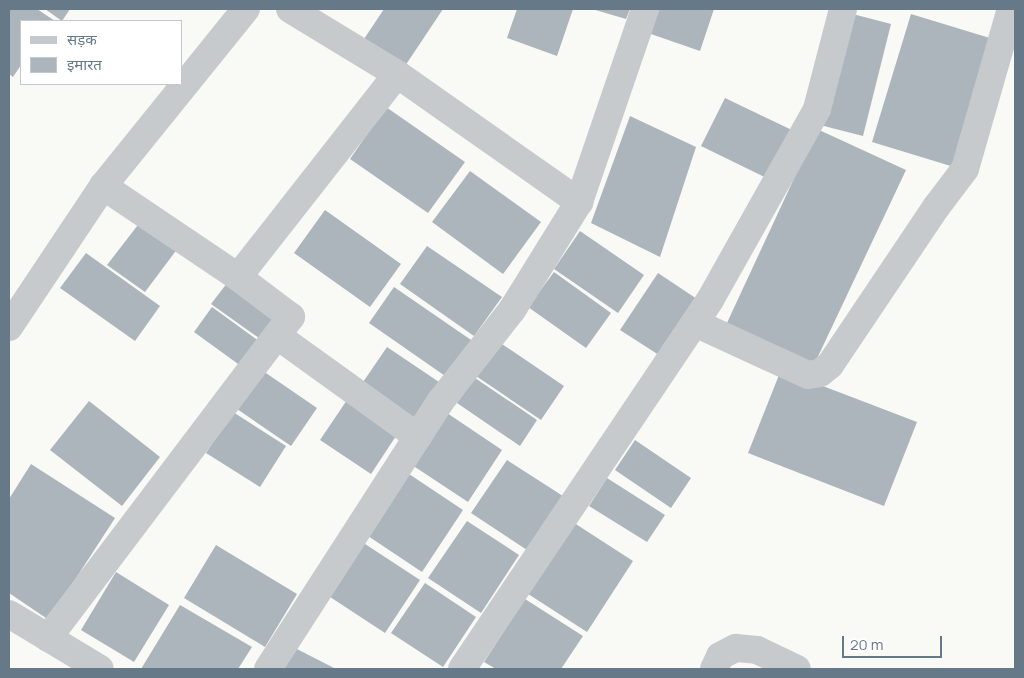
<!DOCTYPE html>
<html>
<head>
<meta charset="utf-8">
<style>
	body { margin:0 }
	#map { position:relative; width:1024px; height:678px; overflow:hidden; background:#f9f9f6; font-family:Manrope,"Noto Sans Devanagari",sans-serif }
	div>[style] { position:absolute }
	.building>* { inset:0; background:#acb5bb }
	.street>* { height:28px; margin:-14px; padding:0 14px; transform-origin:14px; border-radius:14px; background:#c6cacd }
	span { translate:-50% -50%; white-space:nowrap; text-align:center; line-height:1.15; -webkit-text-stroke:5px #fff; paint-order:stroke }
	.frame { position:absolute; inset:0; border:10px solid #667988; pointer-events:none }
	.legend { position:absolute; left:20px; top:20px; width:162px; height:65px; box-sizing:border-box; background:#fff; border:1px solid #c2c9cf; margin:0; padding:6px 9px; list-style:none; font-size:15px; color:#667988 }
	.legend li { display:flex; align-items:center; gap:10px; height:25px }
	.legend b { width:25px; border:1px solid #c2c9cf }
	.scale { position:absolute; left:842px; top:636px; width:100px; height:22px; box-sizing:border-box; border:2px solid #667988; border-top:0; padding-left:6px; font-size:15px; line-height:18px; white-space:nowrap; color:#667988; -webkit-text-stroke:4px #fff; paint-order:stroke }
</style>
</head>
<body>
<div id="map">
	<div class="building">
		<div style="clip-path:polygon(9px 9px,37px 9px,55px 21px,21px 21px,21px 65px,13px 77px,9px 74px)"></div>
		<div style="clip-path:polygon(45px 9px,70px 9px,62px 21px)"></div>
		<div style="clip-path:polygon(384px 9px,443px 9px,405px 66px,364px 39px)"></div>
		<div style="clip-path:polygon(517px 9px,573px 9px,557px 56px,507px 38px)"></div>
		<div style="clip-path:polygon(592px 9px,630px 9px,626px 19px)"></div>
		<div style="clip-path:polygon(657px 9px,714px 9px,700px 51px,648px 33px)"></div>
		<div style="clip-path:polygon(845px 12px,891px 24px,863px 136px,816px 124px)"></div>
		<div style="clip-path:polygon(911px 14px,993px 39px,954px 167px,872px 142px)"></div>
		<div style="clip-path:polygon(725px 98px,796px 132px,773px 181px,701px 146px)"></div>
		<div style="clip-path:polygon(386px 107px,465px 162px,428px 213px,350px 159px)"></div>
		<div style="clip-path:polygon(630px 116px,696px 147px,660px 257px,591px 223px)"></div>
		<div style="clip-path:polygon(817px 129px,906px 170px,814px 365px,726px 325px)"></div>
		<div style="clip-path:polygon(470px 171px,541px 222px,503px 274px,432px 222px)"></div>
		<div style="clip-path:polygon(325px 210px,401px 264px,370px 307px,294px 253px)"></div>
		<div style="clip-path:polygon(141px 221px,178px 248px,145px 292px,107px 265px)"></div>
		<div style="clip-path:polygon(580px 231px,644px 275px,618px 313px,554px 269px)"></div>
		<div style="clip-path:polygon(427px 246px,502px 297px,474px 336px,400px 284px)"></div>
		<div style="clip-path:polygon(86px 253px,160px 306px,135px 341px,60px 288px)"></div>
		<div style="clip-path:polygon(554px 272px,611px 313px,586px 348px,528px 307px)"></div>
		<div style="clip-path:polygon(658px 273px,700px 301px,662px 357px,620px 330px)"></div>
		<div style="clip-path:polygon(231px 278px,278px 312px,259px 338px,211px 304px)"></div>
		<div style="clip-path:polygon(394px 287px,474px 342px,448px 378px,369px 323px)"></div>
		<div style="clip-path:polygon(212px 307px,263px 344px,245px 369px,194px 332px)"></div>
		<div style="clip-path:polygon(499px 342px,564px 386px,541px 420px,476px 376px)"></div>
		<div style="clip-path:polygon(387px 347px,439px 382px,411px 423px,359px 388px)"></div>
		<div style="clip-path:polygon(781px 370px,917px 422px,884px 506px,748px 453px)"></div>
		<div style="clip-path:polygon(263px 371px,317px 408px,291px 446px,237px 409px)"></div>
		<div style="clip-path:polygon(475px 378px,537px 420px,520px 446px,457px 403px)"></div>
		<div style="clip-path:polygon(347px 400px,398px 433px,371px 474px,320px 440px)"></div>
		<div style="clip-path:polygon(89px 401px,160px 457px,122px 506px,50px 450px)"></div>
		<div style="clip-path:polygon(233px 412px,286px 446px,260px 487px,206px 453px)"></div>
		<div style="clip-path:polygon(447px 413px,502px 450px,468px 502px,412px 465px)"></div>
		<div style="clip-path:polygon(635px 440px,691px 478px,671px 508px,615px 470px)"></div>
		<div style="clip-path:polygon(507px 460px,566px 498px,530px 552px,471px 513px)"></div>
		<div style="clip-path:polygon(31px 464px,115px 518px,49px 620px,9px 593px,9px 499px)"></div>
		<div style="clip-path:polygon(409px 474px,463px 510px,422px 572px,368px 536px)"></div>
		<div style="clip-path:polygon(607px 478px,665px 515px,647px 542px,589px 506px)"></div>
		<div style="clip-path:polygon(568px 519px,633px 561px,587px 632px,522px 590px)"></div>
		<div style="clip-path:polygon(467px 521px,519px 555px,481px 613px,428px 578px)"></div>
		<div style="clip-path:polygon(359px 540px,420px 580px,385px 633px,324px 593px)"></div>
		<div style="clip-path:polygon(216px 545px,297px 594px,265px 647px,184px 598px)"></div>
		<div style="clip-path:polygon(116px 572px,169px 605px,134px 662px,81px 630px)"></div>
		<div style="clip-path:polygon(425px 583px,476px 617px,443px 667px,391px 633px)"></div>
		<div style="clip-path:polygon(525px 599px,583px 636px,561px 669px,496px 669px,484px 662px)"></div>
		<div style="clip-path:polygon(180px 605px,252px 647px,238px 669px,141px 669px)"></div>
		<div style="clip-path:polygon(289px 645px,336px 669px,277px 669px)"></div>
	</div>
	<div class="street">
		<div style="left:290px;top:9px;width:125px;rotate:31.3deg"></div>
		<div style="left:397px;top:74px;width:223px;rotate:35.1deg"></div>
		<div style="left:238px;top:277px;width:258px;rotate:-51.9deg"></div>
		<div style="left:695px;top:323px;width:124px;rotate:24.7deg"></div>
		<div style="left:808px;top:375px;width:12px;rotate:-9deg"></div>
		<div style="left:820px;top:373px;width:13px;rotate:-39deg"></div>
		<div style="left:830px;top:365px;width:192px;rotate:-56.1deg"></div>
		<div style="left:937px;top:206px;width:46px;rotate:-52.9deg"></div>
		<div style="left:965px;top:169px;width:166px;rotate:-74deg"></div>
		<div style="left:9px;top:327px;width:169px;rotate:-56.3deg"></div>
		<div style="left:103px;top:186px;width:228px;rotate:-51.1deg"></div>
		<div style="left:279px;top:337px;width:171px;rotate:35.7deg"></div>
		<div style="left:9px;top:614px;width:106px;rotate:31.1deg"></div>
		<div style="left:48px;top:638px;width:403px;rotate:-52.9deg"></div>
		<div style="left:291px;top:317px;width:66px;rotate:-143deg"></div>
		<div style="left:238px;top:277px;width:163px;rotate:-146deg"></div>
		<div style="left:268px;top:669px;width:318px;rotate:-57.2deg"></div>
		<div style="left:440px;top:402px;width:117px;rotate:-52deg"></div>
		<div style="left:512px;top:310px;width:127px;rotate:-58.2deg"></div>
		<div style="left:579px;top:202px;width:204px;rotate:-71.1deg"></div>
		<div style="left:462px;top:669px;width:445px;rotate:-56.1deg"></div>
		<div style="left:710px;top:300px;width:219px;rotate:-60.7deg"></div>
		<div style="left:817px;top:109px;width:103px;rotate:-75.4deg"></div>
		<div style="left:714px;top:669px;width:14px;rotate:-65deg"></div>
		<div style="left:720px;top:656px;width:18px;rotate:-27deg"></div>
		<div style="left:736px;top:648px;width:21px;rotate:5deg"></div>
		<div style="left:757px;top:650px;width:44px;rotate:25.4deg"></div>
	</div>
	<div class="frame"></div>
	<ul class="legend">
	<li><b style="height:6px;background:#c6cacd"></b>सड़क</li>
	<li><b style="height:14px;background:#acb5bb"></b>इमारत</li>
	</ul>
	<div class="scale">20 m</div>
</div>
</body>
</html>
